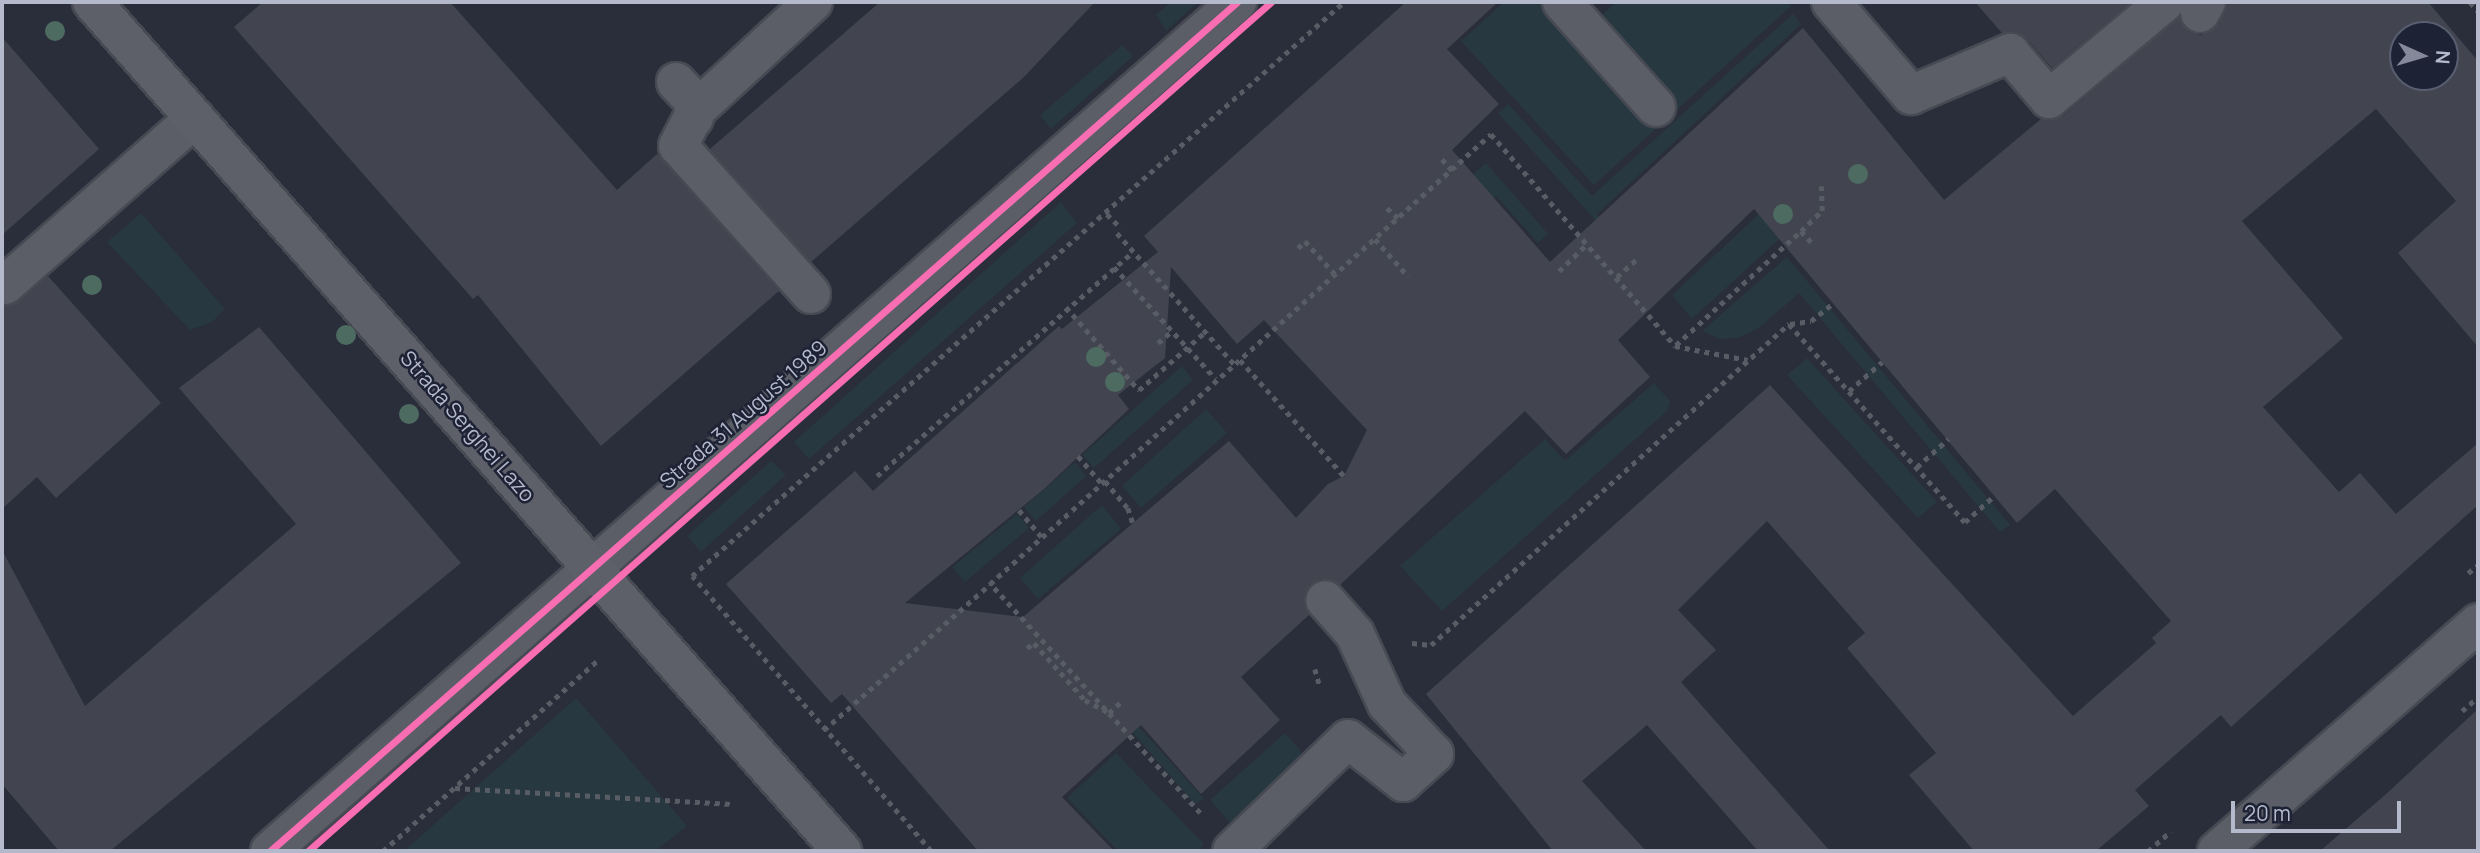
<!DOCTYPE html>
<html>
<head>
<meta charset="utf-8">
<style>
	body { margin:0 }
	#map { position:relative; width:2480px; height:853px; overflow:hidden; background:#2a2e3a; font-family:Manrope,sans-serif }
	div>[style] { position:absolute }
	.green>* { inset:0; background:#273840 }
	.building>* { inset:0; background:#424550 }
	.path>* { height:4.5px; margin-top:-2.25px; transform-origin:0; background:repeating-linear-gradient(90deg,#585c65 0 5px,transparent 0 10px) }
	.roads { filter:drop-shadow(2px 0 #474a53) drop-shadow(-2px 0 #474a53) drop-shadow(0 2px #474a53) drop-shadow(0 -2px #474a53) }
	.minor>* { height:38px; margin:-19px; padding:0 19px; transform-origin:19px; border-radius:19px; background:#5b5e67 }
	.major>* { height:38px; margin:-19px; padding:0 19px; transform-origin:19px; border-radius:19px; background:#5d5f69 }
	.cycleway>* { height:7px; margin:-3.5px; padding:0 3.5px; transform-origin:3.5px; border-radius:3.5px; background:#f96db3 }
	.trees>* { width:20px; height:20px; margin:-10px; border-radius:50%; background:#4d6b60 }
	span { translate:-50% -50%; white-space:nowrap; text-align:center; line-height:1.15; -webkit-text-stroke:5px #1d2235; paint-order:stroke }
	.street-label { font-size:21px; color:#b4b9cb }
	.frame { position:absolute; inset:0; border:4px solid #b4b9cb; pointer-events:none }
	.north { position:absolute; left:2389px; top:21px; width:70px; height:70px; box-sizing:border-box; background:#1d2235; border:2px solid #595e71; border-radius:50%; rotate:94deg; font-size:19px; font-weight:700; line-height:28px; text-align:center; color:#b4b9cb }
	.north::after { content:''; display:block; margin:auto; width:24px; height:32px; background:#848898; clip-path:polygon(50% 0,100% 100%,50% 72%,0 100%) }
	.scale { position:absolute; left:2231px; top:801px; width:170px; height:32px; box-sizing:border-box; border:4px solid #b4b9cb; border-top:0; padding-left:9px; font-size:21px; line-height:24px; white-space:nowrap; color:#b4b9cb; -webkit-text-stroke:5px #1d2235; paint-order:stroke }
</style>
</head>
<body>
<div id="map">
	<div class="green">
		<div style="clip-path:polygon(1171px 2px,1198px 2px,1166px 31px,1156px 15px)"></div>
		<div style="clip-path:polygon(1504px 2px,1555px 2px,1596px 20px,1617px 2px,1788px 2px,1791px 6px,1594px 185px,1461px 41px)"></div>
		<div style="clip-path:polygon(1793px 14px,1801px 24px,1597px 214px,1633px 255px,1630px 258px,1498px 113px,1508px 104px,1592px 196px)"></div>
		<div style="clip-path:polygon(1122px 45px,1133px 56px,1051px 129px,1040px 115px)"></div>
		<div style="clip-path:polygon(1486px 163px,1548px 234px,1538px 243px,1496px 196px,1415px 266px,1394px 242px)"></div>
		<div style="clip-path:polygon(1774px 200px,1813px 208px,1692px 319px,1672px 295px)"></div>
		<div style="clip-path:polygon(1061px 202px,1077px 223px,809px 459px,794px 442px)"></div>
		<div style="clip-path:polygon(141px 213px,225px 309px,212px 322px,190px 330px,107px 242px)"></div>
		<div style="clip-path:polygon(1787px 257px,2010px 525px,2000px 532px,1799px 293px,1759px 328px,1738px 338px,1720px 339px,1702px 331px)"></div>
		<div style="clip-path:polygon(1807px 358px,1937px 502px,1918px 518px,1787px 375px)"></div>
		<div style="clip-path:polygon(1182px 366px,1193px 380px,1094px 468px,1082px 455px)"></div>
		<div style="clip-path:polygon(1654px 383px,1670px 401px,1667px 411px,1442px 611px,1400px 566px,1545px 439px,1565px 461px)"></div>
		<div style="clip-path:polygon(1206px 409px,1227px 433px,1141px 508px,1122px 486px)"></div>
		<div style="clip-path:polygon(771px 461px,786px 475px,701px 552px,687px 536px)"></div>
		<div style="clip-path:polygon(1075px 462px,1086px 476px,1036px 521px,1024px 507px)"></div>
		<div style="clip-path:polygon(1102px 505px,1121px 529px,1038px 599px,1020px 578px)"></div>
		<div style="clip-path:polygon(1017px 514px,1029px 528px,965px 582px,952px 567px)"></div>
		<div style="clip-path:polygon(576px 698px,687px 826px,655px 851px,404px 851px)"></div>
		<div style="clip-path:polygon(1133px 720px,1204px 799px,1195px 804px,1127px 726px)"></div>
		<div style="clip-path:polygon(1285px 733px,1313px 765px,1239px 833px,1210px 800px)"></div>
		<div style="clip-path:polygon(1116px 753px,1203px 843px,1201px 851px,1118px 851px,1067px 798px)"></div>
	</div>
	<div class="building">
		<div style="clip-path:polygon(263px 2px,450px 2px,617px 190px,657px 154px,779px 291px,601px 446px,478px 295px,473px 299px,234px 27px)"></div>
		<div style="clip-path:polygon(880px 2px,1095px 2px,1023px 78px,811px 262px,710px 149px)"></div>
		<div style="clip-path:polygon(evenodd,1406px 2px,1498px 2px,1447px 49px,1499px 104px,1452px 150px,1550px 262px,1803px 28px,1944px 200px,2041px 119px,2063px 116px,2179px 18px,2189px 32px,2201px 35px,2219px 24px,2228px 2px,2428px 2px,2478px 61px,2478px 347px,2398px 253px,2456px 201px,2376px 109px,2242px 221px,2343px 338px,2263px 407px,2339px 492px,2360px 473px,2396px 514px,2478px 443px,2478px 505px,2231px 727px,2221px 715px,2135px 790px,2149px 806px,2096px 851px,1974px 851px,1909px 775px,1936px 753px,1847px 648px,1865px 633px,1767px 521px,1678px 610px,1716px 650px,1681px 682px,1830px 851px,1758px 851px,1647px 725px,1582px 781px,1646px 851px,1553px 851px,1426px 694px,1770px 385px,2073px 716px,2156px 643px,2152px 638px,2171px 621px,2055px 489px,2017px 523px,1754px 209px,1618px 340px,1650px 377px,1566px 454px,1525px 411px,1340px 585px,1321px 579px,1310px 584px,1304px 604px,1309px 615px,1241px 677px,1280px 720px,1201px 794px,1141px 725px,1062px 797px,1114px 851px,978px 851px,842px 694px,831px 703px,726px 584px,855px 471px,873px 491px,1059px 326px,1062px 329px,1158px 252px,1144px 236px,1406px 2px,2403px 35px,2445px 35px,2445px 77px,2403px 77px,2403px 35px,1406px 2px,1171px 267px,1237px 344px,1264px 320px,1367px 430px,1344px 476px,1328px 484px,1296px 518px,1229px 441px,1023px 617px,905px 603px,1044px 489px,1129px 409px,1118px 395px,1165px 358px,1171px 267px)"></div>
		<div style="clip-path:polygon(1975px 2px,2131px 2px,2052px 68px,2027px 39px,2016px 32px,2002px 33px)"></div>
		<div style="clip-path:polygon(2px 37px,99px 149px,2px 235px)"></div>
		<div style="clip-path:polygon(48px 276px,161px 403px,56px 498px,37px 477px,2px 509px,2px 307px,19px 301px)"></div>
		<div style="clip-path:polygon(259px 327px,461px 563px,110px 851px,59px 851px,2px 784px,2px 550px,85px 706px,296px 524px,179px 388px)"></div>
		<div style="clip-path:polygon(2478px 709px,2478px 851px,2320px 851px,2385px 795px)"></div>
	</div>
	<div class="path">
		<div style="left:2470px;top:2px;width:12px;rotate:48deg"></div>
		<div style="left:1442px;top:159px;width:15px;rotate:48deg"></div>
		<div style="left:1387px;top:208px;width:15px;rotate:42deg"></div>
		<div style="left:1107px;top:214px;width:20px;rotate:45deg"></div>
		<div style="left:1801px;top:231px;width:29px;rotate:-44deg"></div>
		<div style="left:1822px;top:211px;width:25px;rotate:-92deg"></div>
		<div style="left:1117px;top:233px;width:176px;rotate:48.2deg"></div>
		<div style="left:1375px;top:239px;width:50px;rotate:48.3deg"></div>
		<div style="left:1298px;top:248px;width:10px;rotate:-45deg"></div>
		<div style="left:1305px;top:241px;width:45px;rotate:47.7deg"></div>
		<div style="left:1114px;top:267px;width:151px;rotate:47.7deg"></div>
		<div style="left:1559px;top:271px;width:39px;rotate:-44deg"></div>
		<div style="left:1617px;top:277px;width:28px;rotate:-42deg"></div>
		<div style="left:1066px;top:307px;width:111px;rotate:48.7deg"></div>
		<div style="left:1139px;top:390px;width:88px;rotate:-41.3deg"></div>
		<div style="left:1790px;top:324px;width:21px;rotate:-8deg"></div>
		<div style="left:1811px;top:321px;width:26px;rotate:-39deg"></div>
		<div style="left:1158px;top:343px;width:18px;rotate:-41deg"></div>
		<div style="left:1676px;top:345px;width:169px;rotate:-42.4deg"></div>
		<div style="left:1801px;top:231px;width:18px;rotate:47deg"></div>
		<div style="left:1240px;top:360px;width:156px;rotate:48.1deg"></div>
		<div style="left:1849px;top:391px;width:44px;rotate:-41.3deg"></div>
		<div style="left:1078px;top:456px;width:37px;rotate:49deg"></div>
		<div style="left:1917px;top:467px;width:42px;rotate:-42.1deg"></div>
		<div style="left:877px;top:476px;width:340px;rotate:-41.2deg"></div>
		<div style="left:1105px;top:481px;width:35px;rotate:50deg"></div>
		<div style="left:1128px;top:508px;width:16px;rotate:72deg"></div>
		<div style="left:1019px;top:510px;width:35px;rotate:50deg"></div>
		<div style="left:2468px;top:573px;width:13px;rotate:-39deg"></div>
		<div style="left:1412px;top:643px;width:19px;rotate:6deg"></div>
		<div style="left:1431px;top:645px;width:481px;rotate:-41.9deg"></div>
		<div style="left:1789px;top:324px;width:265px;rotate:48.4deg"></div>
		<div style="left:1965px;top:522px;width:39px;rotate:-42deg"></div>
		<div style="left:1027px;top:648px;width:9px;rotate:-36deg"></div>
		<div style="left:1034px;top:643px;width:76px;rotate:48.2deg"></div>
		<div style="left:1085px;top:700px;width:27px;rotate:28deg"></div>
		<div style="left:1109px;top:713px;width:16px;rotate:-43deg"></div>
		<div style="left:1315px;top:669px;width:18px;rotate:74deg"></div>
		<div style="left:2462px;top:711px;width:21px;rotate:-41deg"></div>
		<div style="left:824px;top:730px;width:221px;rotate:-41.3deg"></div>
		<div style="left:455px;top:788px;width:277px;rotate:3.3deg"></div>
		<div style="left:1200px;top:813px;width:311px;rotate:-132.5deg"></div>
		<div style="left:990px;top:584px;width:673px;rotate:-41.93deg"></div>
		<div style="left:1491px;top:134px;width:281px;rotate:49deg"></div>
		<div style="left:1675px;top:346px;width:74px;rotate:10.9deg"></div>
		<div style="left:383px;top:851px;width:288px;rotate:-41.6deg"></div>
		<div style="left:931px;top:851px;width:364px;rotate:-131deg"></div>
		<div style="left:692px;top:576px;width:869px;rotate:-41.36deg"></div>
		<div style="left:2148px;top:851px;width:30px;rotate:-41deg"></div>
	</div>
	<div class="roads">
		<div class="minor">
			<div style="left:1562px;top:2px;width:141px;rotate:48.2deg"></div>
			<div style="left:1831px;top:2px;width:123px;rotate:49.3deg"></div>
			<div style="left:1911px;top:95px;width:108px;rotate:-23deg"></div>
			<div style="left:2010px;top:53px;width:60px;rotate:49.7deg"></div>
			<div style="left:2049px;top:99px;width:151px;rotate:-39.9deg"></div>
			<div style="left:2200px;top:13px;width:13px;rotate:-61deg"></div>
			<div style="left:676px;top:82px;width:25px;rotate:47deg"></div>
			<div style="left:693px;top:100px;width:18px;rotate:87deg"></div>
			<div style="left:5px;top:285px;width:253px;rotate:-41.3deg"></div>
			<div style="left:811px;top:294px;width:199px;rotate:-131.9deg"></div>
			<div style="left:678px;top:146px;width:42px;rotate:-62.8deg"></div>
			<div style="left:697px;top:109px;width:158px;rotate:-42.7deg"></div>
			<div style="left:270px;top:851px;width:1287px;rotate:-41.28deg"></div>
			<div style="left:1232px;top:851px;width:161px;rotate:-44deg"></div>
			<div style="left:1348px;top:739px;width:70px;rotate:38deg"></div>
			<div style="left:1403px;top:782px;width:42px;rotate:-42.1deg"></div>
			<div style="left:1434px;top:754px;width:69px;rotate:-133.2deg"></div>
			<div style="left:1387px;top:704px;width:77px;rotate:-114.6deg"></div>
			<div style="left:1355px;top:634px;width:45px;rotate:-131.4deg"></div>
			<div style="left:2217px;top:851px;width:347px;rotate:-41.1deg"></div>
		</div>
		<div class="major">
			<div style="left:92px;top:2px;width:1133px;rotate:48.54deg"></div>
		</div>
	</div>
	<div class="cycleway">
		<div style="left:270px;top:851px;width:1287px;rotate:-41.28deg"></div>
		<div style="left:308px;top:851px;width:1284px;rotate:-41.4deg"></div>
	</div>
	<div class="trees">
		<div style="left:55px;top:31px"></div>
		<div style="left:1858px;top:174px"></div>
		<div style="left:1783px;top:214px"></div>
		<div style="left:92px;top:285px"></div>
		<div style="left:346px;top:335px"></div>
		<div style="left:1096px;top:357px"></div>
		<div style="left:1115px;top:382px"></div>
		<div style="left:409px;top:414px"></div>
	</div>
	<div class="street-label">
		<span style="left:743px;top:414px;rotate:-41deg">Strada 31 August 1989</span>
		<span style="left:468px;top:426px;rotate:49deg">Strada Serghei Lazo</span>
	</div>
	<div class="frame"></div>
	<div class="north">N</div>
	<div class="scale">20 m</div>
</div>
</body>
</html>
